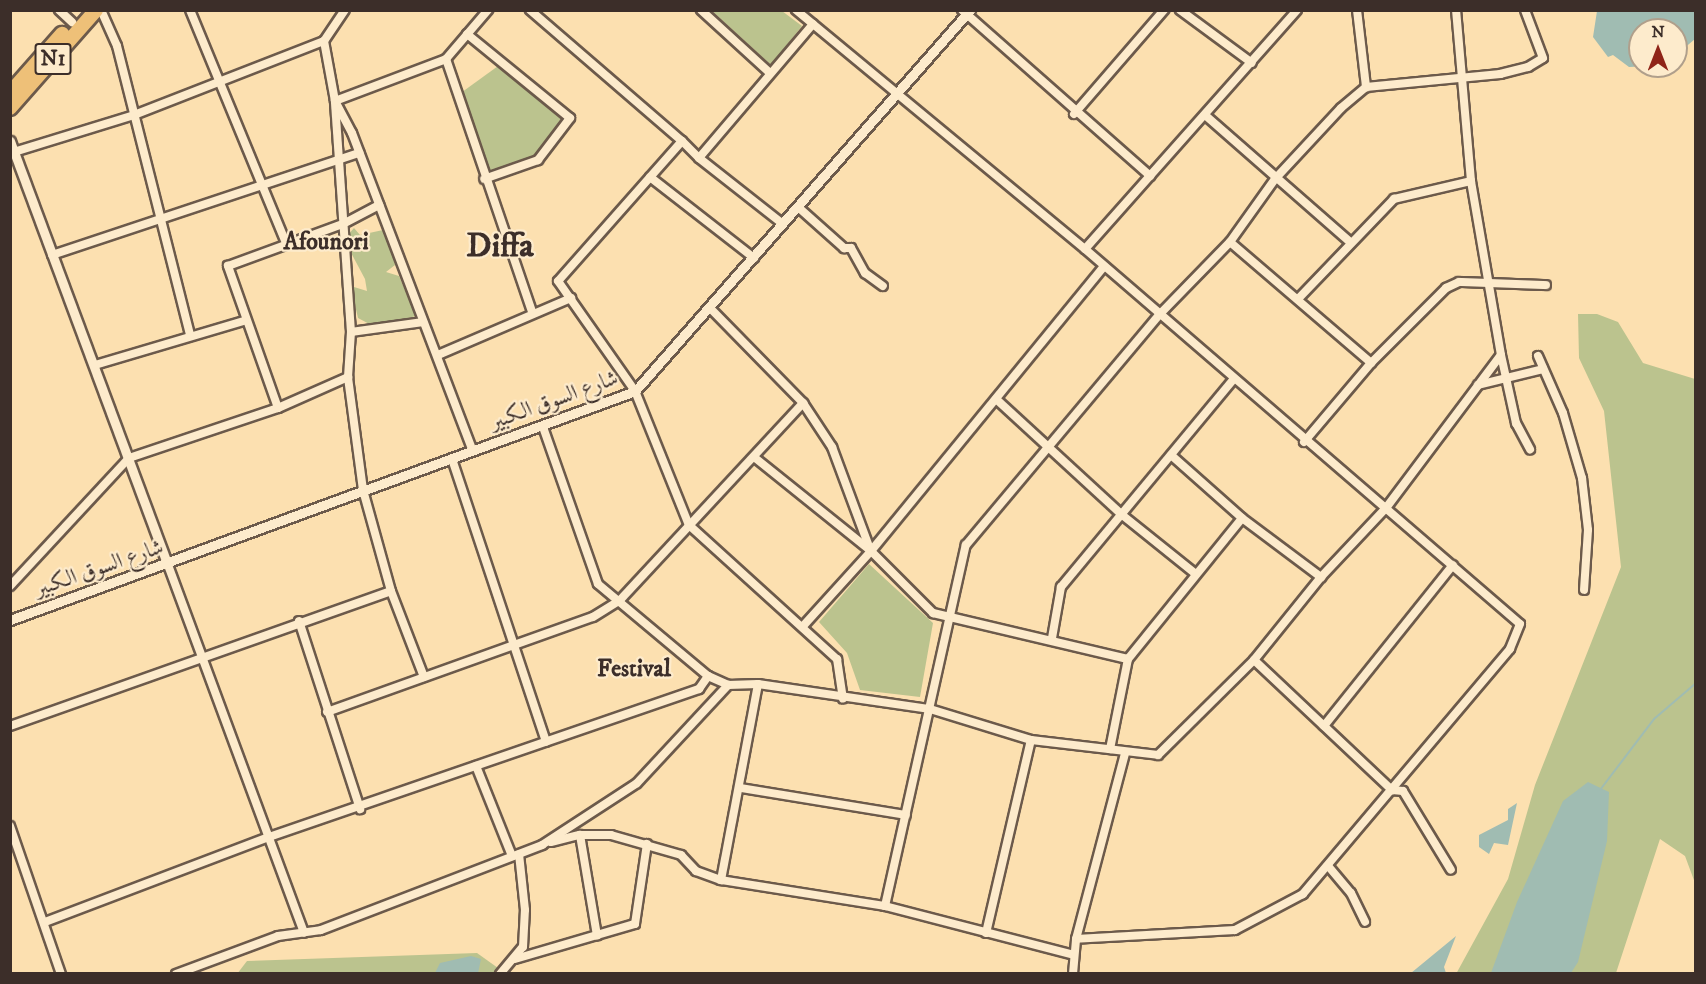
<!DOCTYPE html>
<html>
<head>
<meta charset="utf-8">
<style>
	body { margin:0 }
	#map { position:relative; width:1706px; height:984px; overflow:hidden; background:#fce0b0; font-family:"IM FELL DW Pica",Amiri,serif }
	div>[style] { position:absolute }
	.green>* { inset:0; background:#bbc38e }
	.water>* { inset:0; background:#a0bcb2 }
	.stream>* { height:2px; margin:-1px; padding:0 1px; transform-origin:1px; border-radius:1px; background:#a0bcb2 }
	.roads { filter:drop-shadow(2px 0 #6c5a4b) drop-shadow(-2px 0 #6c5a4b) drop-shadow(0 2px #6c5a4b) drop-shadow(0 -2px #6c5a4b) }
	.minor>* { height:8px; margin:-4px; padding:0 4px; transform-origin:4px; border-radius:4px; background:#fdebcc }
	.tertiary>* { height:9px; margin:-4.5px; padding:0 4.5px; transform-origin:4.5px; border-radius:4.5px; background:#fdebcc }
	.trunk>* { height:14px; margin:-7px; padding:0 7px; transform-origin:7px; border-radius:7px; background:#eec078 }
	span { translate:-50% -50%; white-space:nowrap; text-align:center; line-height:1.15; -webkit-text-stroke:4.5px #fdebcc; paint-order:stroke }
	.shield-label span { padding:2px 4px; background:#fdebcc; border:2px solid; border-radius:4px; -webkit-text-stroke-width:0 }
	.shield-label { font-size:21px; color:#3c2e29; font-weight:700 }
	.street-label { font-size:22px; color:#3c2e29 }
	.neighbourhood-label { font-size:24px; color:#3c2e29; font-weight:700 }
	.town-label { font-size:34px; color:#3c2e29; font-weight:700 }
	.frame { position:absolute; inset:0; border:12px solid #3c2e29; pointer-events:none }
	.north { position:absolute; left:1628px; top:18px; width:60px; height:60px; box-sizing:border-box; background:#fdebcc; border:2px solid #b09f8b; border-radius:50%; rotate:0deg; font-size:16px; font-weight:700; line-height:24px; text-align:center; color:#3c2e29 }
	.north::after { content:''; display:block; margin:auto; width:21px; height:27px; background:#8f2418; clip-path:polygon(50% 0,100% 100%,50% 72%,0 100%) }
</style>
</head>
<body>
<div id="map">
	<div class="green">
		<div style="clip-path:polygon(712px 11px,782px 11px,802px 26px,771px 65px)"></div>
		<div style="clip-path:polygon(505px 61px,567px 120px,535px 158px,483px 177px,458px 95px)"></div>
		<div style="clip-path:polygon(354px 228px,360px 235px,383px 230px,391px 238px,395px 265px,386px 272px,399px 276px,416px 316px,375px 327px,358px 318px,352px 292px,354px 287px,367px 291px,365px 279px,349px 249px,347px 236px)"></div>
		<div style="clip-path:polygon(1578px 314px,1597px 314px,1618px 322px,1643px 363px,1695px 379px,1695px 883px,1685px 856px,1660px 839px,1616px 973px,1456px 974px,1508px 879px,1535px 785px,1621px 567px,1604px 411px,1579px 358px)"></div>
		<div style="clip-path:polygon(869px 564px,933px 623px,920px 697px,860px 690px,847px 653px,819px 622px)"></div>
		<div style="clip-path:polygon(477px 953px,505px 973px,237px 974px,247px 961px)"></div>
	</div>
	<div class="water">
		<div style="clip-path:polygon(1597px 11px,1695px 11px,1695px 39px,1676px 55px,1676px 30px,1640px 30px,1640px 66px,1651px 66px,1629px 67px,1613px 55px,1608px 57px,1593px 37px)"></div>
		<div style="clip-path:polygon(1588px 782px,1609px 792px,1607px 841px,1578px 962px,1571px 973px,1491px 973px,1517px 902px,1563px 801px)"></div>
		<div style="clip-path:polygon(1517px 803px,1508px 845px,1494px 843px,1489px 854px,1479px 847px,1479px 835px,1508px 820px,1508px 809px)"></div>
		<div style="clip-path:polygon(1456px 936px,1444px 967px,1446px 973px,1411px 973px)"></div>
		<div style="clip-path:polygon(471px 956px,481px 959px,478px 973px,435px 973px,440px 963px)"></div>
	</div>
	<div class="stream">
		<div style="left:1600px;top:790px;width:89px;rotate:-52.7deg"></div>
		<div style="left:1654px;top:719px;width:55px;rotate:-40.6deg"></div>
	</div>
	<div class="roads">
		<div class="minor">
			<div style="left:59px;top:10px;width:18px;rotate:43deg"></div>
			<div style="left:101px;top:10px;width:39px;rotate:66deg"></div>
			<div style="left:117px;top:46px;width:298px;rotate:75.8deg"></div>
			<div style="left:190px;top:10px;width:252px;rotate:67.6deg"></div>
			<div style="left:530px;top:10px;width:201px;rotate:40.8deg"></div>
			<div style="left:701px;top:10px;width:93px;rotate:42.4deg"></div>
			<div style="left:796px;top:10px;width:375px;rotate:39.6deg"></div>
			<div style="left:1085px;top:249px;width:574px;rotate:40.76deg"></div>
			<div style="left:1520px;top:624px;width:27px;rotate:112deg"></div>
			<div style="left:1510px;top:649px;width:321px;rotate:130.2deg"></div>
			<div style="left:1303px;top:894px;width:77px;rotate:152.1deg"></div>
			<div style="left:1235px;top:930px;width:159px;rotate:176.8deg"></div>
			<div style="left:962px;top:10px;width:251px;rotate:41.4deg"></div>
			<div style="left:1180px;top:10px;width:89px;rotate:36.4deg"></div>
			<div style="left:1357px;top:10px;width:78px;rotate:83.3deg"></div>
			<div style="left:813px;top:24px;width:176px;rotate:130.4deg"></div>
			<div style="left:699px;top:158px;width:24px;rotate:-135deg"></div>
			<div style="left:682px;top:141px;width:187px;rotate:131.5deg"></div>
			<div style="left:558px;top:281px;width:134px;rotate:55deg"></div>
			<div style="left:635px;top:391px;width:144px;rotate:68.1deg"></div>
			<div style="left:689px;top:525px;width:200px;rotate:42.2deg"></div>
			<div style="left:837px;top:659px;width:40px;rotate:81.5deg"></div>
			<div style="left:467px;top:34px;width:133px;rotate:39.2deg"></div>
			<div style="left:570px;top:118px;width:53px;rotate:127.3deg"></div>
			<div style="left:538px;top:160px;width:57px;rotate:160.6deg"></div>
			<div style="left:324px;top:41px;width:61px;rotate:79.6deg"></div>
			<div style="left:335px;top:101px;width:36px;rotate:62deg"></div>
			<div style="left:352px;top:133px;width:340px;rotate:69.2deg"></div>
			<div style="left:446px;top:59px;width:269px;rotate:71.2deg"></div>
			<div style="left:1074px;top:114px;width:138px;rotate:-49.1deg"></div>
			<div style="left:1205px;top:115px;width:193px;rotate:41.2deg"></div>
			<div style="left:14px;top:152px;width:126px;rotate:-17.1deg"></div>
			<div style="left:134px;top:115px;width:204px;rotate:-21.3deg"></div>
			<div style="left:324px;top:41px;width:37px;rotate:-56deg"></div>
			<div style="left:699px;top:158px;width:107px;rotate:38.2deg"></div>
			<div style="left:650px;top:177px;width:132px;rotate:37.9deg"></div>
			<div style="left:798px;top:207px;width:62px;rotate:41.7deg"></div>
			<div style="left:844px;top:248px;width:7px"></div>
			<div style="left:851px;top:248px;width:29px;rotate:61deg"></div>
			<div style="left:865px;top:273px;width:22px;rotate:36deg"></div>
			<div style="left:1230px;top:242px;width:186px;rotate:40.6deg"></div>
			<div style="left:1085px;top:249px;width:319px;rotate:-48.4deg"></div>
			<div style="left:52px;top:255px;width:324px;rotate:-18.4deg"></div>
			<div style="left:1298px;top:299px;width:139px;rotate:-46.2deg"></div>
			<div style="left:1394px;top:199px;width:79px;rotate:-13.2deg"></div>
			<div style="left:711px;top:309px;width:132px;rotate:45.6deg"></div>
			<div style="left:803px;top:403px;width:53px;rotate:56.6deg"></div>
			<div style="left:832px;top:447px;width:109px;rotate:69.6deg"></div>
			<div style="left:351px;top:332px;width:73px;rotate:-7.9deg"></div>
			<div style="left:438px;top:355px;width:145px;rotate:-23.2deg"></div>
			<div style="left:1501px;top:355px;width:70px;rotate:77.6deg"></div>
			<div style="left:1516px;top:423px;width:30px;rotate:62deg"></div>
			<div style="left:1538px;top:356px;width:62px;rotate:66.3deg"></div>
			<div style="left:1563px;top:413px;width:68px;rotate:73.7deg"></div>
			<div style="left:1582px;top:478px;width:52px;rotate:83.4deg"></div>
			<div style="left:1588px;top:530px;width:60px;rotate:93.8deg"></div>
			<div style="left:95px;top:365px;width:155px;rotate:-16.5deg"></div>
			<div style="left:1478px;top:385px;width:67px;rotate:-13.8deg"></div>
			<div style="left:996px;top:399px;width:170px;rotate:42.6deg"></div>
			<div style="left:1121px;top:514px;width:96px;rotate:38.7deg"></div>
			<div style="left:278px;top:408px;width:151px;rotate:-109.4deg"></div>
			<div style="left:228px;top:266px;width:122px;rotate:-20.1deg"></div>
			<div style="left:343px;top:224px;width:41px;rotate:-27.8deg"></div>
			<div style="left:543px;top:427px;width:166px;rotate:70.7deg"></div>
			<div style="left:598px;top:584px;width:143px;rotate:39.9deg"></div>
			<div style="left:708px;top:676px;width:22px;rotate:24deg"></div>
			<div style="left:728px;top:685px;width:30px;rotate:-2deg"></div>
			<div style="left:758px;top:684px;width:174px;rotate:8.3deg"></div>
			<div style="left:930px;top:709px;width:106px;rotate:17.1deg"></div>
			<div style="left:1031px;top:740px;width:128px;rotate:6.7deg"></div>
			<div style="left:1158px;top:755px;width:135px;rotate:-44.7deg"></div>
			<div style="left:1254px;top:660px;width:107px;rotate:-51.1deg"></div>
			<div style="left:1321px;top:577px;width:95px;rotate:-46.7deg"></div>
			<div style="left:1386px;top:508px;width:191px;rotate:-53.1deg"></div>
			<div style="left:1501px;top:355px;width:177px;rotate:-99.8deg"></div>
			<div style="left:1471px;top:181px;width:172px;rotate:-95deg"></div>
			<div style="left:1304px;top:442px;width:104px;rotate:-49.7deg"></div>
			<div style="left:1371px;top:363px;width:106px;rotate:-45deg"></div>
			<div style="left:1446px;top:288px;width:14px;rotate:-25deg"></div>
			<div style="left:1459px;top:282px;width:87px;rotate:2deg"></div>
			<div style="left:1171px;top:455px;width:95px;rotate:41.6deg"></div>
			<div style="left:1242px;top:518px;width:99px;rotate:36.8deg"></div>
			<div style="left:754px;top:457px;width:150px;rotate:38.8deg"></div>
			<div style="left:871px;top:551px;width:88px;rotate:45deg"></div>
			<div style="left:933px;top:613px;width:200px;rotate:13.3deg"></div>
			<div style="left:452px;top:459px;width:298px;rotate:71.6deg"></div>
			<div style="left:168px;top:565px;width:392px;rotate:69.7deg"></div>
			<div style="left:10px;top:586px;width:175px;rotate:-47.1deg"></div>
			<div style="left:129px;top:458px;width:157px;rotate:-18.6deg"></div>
			<div style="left:278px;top:408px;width:77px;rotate:-23.9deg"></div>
			<div style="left:299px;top:621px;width:198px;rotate:72deg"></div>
			<div style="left:804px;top:625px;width:100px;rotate:-47.8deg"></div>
			<div style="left:871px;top:551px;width:368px;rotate:-50.7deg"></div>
			<div style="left:1052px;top:638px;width:52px;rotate:-80deg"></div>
			<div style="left:1061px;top:587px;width:269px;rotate:-50.3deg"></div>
			<div style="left:1254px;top:660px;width:190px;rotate:43.3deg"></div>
			<div style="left:1392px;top:790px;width:11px;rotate:5deg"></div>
			<div style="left:1403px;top:791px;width:92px;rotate:58.7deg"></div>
			<div style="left:424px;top:677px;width:92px;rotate:-111deg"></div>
			<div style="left:391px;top:591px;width:105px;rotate:-105.5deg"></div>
			<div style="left:363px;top:490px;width:114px;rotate:-97.6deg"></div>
			<div style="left:348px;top:377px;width:45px;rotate:-86.2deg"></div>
			<div style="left:351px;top:332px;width:232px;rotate:-94deg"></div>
			<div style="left:335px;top:101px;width:119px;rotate:-20.7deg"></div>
			<div style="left:446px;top:59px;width:65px;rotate:-49.4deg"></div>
			<div style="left:327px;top:712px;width:282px;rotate:-19.7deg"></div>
			<div style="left:593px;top:617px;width:32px;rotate:-32deg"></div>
			<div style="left:620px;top:600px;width:269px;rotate:-47.1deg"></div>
			<div style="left:10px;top:726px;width:404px;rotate:-19.5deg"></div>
			<div style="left:1324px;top:726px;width:206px;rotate:-51.3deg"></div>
			<div style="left:1110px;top:749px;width:92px;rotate:-78.7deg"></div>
			<div style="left:1128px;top:659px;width:181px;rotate:-51deg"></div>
			<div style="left:476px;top:766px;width:97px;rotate:68.2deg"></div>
			<div style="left:741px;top:788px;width:167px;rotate:9.3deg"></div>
			<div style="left:10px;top:826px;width:157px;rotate:71deg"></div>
			<div style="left:580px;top:835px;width:102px;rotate:80.4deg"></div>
			<div style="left:551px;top:842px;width:30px;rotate:-14deg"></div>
			<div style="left:580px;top:835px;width:31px"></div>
			<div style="left:611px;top:835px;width:73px;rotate:15.9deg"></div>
			<div style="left:681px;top:855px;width:22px;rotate:47deg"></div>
			<div style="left:696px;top:871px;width:27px;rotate:20deg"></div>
			<div style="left:721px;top:880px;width:166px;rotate:9deg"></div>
			<div style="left:885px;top:906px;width:195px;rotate:14.5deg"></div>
			<div style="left:1329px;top:867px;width:34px;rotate:50deg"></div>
			<div style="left:1351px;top:893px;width:32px;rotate:64deg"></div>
			<div style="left:721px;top:880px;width:199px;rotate:-79.3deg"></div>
			<div style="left:885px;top:906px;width:370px;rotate:-77.4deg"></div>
			<div style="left:966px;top:545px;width:300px;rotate:-50deg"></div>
			<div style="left:1159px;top:315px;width:102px;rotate:-45.8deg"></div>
			<div style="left:1230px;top:242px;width:77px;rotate:-54.5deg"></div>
			<div style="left:1275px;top:179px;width:97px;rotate:-47.1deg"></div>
			<div style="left:1341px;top:108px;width:33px;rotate:-40deg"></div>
			<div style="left:1366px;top:87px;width:135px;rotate:-5.5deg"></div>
			<div style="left:1500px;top:74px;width:29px;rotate:-14deg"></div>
			<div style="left:1528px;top:67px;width:17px;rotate:-31deg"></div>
			<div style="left:1543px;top:58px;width:51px;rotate:-110.6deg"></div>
			<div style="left:45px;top:922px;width:240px;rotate:-20.8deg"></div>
			<div style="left:269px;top:837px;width:455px;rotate:-19deg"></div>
			<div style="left:699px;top:689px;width:16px;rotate:-55deg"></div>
			<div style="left:986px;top:933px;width:198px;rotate:-76.9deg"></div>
			<div style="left:515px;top:959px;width:125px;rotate:-16.3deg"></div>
			<div style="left:635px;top:924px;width:81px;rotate:-81.5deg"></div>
			<div style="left:176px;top:974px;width:109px;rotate:-20.4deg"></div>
			<div style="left:278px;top:936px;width:43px;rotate:-7.9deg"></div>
			<div style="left:321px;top:930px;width:237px;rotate:-21deg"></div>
			<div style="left:542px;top:845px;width:113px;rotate:-33.1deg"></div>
			<div style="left:637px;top:783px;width:134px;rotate:-47.1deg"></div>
			<div style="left:500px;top:974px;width:35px;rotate:-50deg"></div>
			<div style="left:523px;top:947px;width:37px;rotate:-87deg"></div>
			<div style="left:525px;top:910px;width:56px;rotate:-96.1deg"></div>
			<div style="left:1073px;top:974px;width:35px;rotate:-85deg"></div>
			<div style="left:1076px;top:939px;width:192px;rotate:-75.2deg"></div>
		</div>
		<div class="tertiary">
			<div style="left:10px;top:141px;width:452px;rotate:69.6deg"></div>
			<div style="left:10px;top:620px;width:666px;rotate:-20.12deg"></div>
			<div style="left:635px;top:391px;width:507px;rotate:-48.68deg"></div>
		</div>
		<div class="trunk">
			<div style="left:10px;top:93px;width:79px;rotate:-48.6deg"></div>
			<div style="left:10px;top:108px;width:130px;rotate:-48.7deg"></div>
		</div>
	</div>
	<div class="shield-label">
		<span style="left:53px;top:59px">N1</span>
	</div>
	<div class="street-label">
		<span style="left:554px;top:400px;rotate:-20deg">شارع السوق الكبير</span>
		<span style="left:99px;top:568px;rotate:-19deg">شارع السوق الكبير</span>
	</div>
	<div class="neighbourhood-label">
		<span style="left:326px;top:243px">Afounori</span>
		<span style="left:634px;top:670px">Festival</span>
	</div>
	<div class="town-label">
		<span style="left:500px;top:247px">Diffa</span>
	</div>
	<div class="frame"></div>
	<div class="north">N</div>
</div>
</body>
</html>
